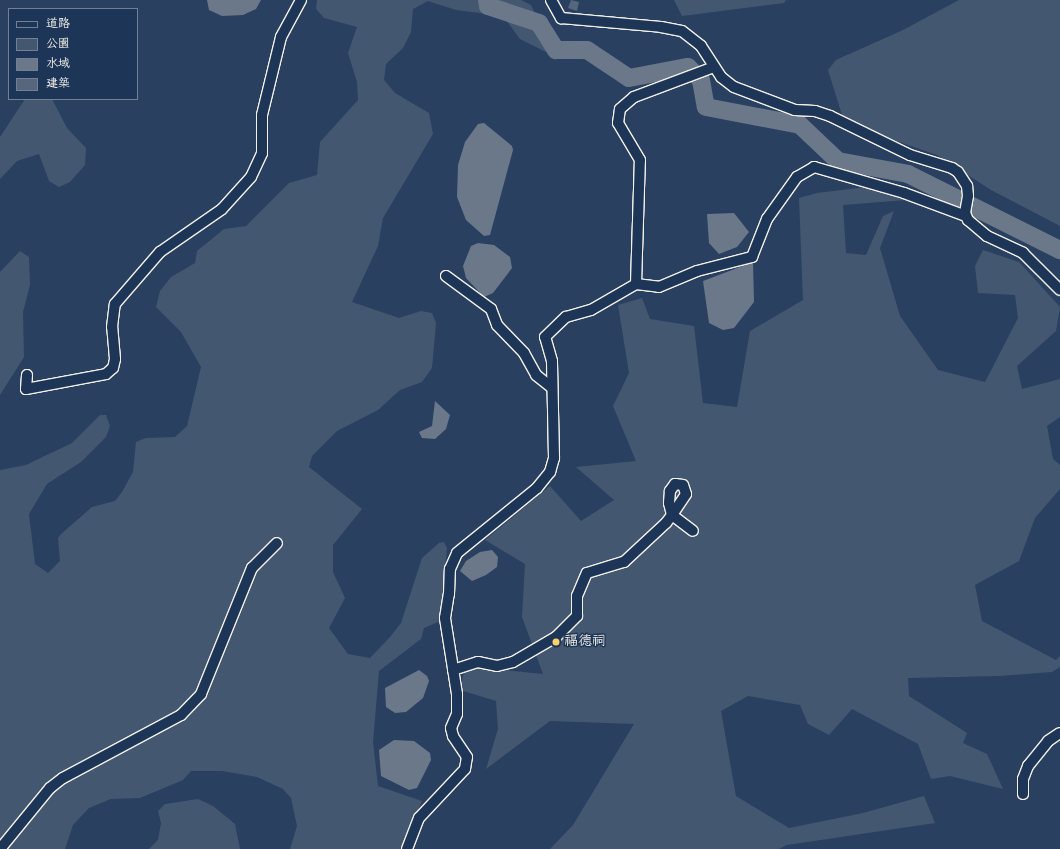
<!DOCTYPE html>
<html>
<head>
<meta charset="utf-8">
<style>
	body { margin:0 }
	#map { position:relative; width:1060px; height:849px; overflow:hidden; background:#2a4060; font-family:Dekko,"LXGW WenKai TC",sans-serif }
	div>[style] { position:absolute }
	.green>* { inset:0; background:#445771 }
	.water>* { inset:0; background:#6a788a }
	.river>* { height:18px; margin:-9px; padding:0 9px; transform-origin:9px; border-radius:9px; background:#6a788a }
	.building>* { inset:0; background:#56677d }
	.roads { filter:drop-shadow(1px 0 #f4f1e8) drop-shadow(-1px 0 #f4f1e8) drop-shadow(0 1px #f4f1e8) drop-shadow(0 -1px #f4f1e8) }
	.minor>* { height:10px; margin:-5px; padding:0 5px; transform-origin:5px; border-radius:5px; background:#1d3557 }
	.dots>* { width:11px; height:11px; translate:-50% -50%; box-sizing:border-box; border:2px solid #1d3557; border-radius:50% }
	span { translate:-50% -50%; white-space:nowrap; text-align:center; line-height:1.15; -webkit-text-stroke:3px #1d3557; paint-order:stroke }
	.poi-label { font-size:14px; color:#f4f1e8 }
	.left { translate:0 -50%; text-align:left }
	.legend { position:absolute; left:8px; top:8px; width:130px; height:92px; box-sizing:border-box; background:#1d3557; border:1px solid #738091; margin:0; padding:5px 7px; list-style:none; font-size:12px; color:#f4f1e8 }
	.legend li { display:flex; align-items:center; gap:8px; height:20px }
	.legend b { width:20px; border:1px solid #738091 }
</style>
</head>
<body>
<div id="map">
	<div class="green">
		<div style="clip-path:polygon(317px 0,521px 0,531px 5px,551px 48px,546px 52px,520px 39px,503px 16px,456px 10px,428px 1px,413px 9px,411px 32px,403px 48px,386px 64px,384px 80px,395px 93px,429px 113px,433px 134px,383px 218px,378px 246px,352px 302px,399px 318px,421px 311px,432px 313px,436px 323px,432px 368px,422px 382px,400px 390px,378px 410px,337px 431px,312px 456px,309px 467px,362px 509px,333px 545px,333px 572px,345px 598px,329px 628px,348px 654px,370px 658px,390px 637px,401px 623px,422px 558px,439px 543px,444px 542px,447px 548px,440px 621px,424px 628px,421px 639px,379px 671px,373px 742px,378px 786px,422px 801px,401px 849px,290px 849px,297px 826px,291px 798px,283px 789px,257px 777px,222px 771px,191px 771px,183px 780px,140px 798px,111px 799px,89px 808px,73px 825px,65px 849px,0 849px,0 470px,26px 465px,72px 443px,100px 415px,106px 415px,110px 426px,106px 437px,81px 462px,47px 484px,29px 514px,35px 564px,48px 573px,60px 561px,58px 538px,61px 534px,92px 507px,115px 501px,122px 492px,133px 472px,136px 442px,146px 438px,175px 437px,187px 426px,201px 367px,181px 332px,156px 307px,160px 291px,171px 277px,195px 263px,197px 251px,224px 229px,246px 226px,289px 183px,317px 175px,320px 142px,358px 100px,357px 82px,348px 53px,357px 27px,324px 18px,316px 9px)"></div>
		<div style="clip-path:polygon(674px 0,786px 0,784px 3px,682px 16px)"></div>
		<div style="clip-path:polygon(959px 0,1060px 0,1060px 226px,991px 190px,937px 155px,871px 132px,842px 115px,828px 70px,836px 60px,903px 30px)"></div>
		<div style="clip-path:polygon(25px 99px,52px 99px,67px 128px,86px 148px,85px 165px,70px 182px,59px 187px,49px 181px,39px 154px,17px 161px,0 179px,0 137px)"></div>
		<div style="clip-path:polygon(866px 187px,906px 200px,843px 205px,846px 253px,866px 255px,883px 216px,894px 211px,880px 248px,900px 316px,938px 370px,985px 382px,1018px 318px,1015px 295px,978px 293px,975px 266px,983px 250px,1019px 262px,1060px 307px,1056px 331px,1017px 366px,1022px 389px,1060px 379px,1060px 417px,1047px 426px,1053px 459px,1060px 465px,1060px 489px,1035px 518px,1019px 561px,975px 585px,982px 621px,1056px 660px,1060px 656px,1060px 667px,1052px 672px,998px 676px,908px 678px,909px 696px,967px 733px,963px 743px,987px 754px,1003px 789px,950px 776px,931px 779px,918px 744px,852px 709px,829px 735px,808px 724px,800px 705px,748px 696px,721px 711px,736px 796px,789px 828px,863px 813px,924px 796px,935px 823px,787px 845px,779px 849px,550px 849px,573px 825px,634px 724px,550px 721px,486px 769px,498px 729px,496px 701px,460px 690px,465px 666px,543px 674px,522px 617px,525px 564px,485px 540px,550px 486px,581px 521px,614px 500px,576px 467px,636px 461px,613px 406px,629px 373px,618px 305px,642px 298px,650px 319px,694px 326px,703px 403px,737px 407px,750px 331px,803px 300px,799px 198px,817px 193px)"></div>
		<div style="clip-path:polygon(20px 251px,29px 257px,30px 285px,23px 312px,24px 357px,0 395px,0 272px)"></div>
		<div style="clip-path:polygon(198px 799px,213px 806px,235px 824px,240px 849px,149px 849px,158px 840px,161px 823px,158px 811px,165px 804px)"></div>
	</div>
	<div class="water">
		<div style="clip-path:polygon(207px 0,261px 0,256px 9px,243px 15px,222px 16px,209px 10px)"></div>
		<div style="clip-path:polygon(484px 123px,512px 146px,513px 150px,490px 235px,484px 236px,466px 220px,457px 197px,458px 165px,465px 142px,478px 124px)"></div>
		<div style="clip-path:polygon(734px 213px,749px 232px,737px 247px,719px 254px,709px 243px,707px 214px)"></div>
		<div style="clip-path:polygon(478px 243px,494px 245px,510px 257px,512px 268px,493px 293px,484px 297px,466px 278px,463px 266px,471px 246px)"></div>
		<div style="clip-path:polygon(753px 262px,754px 302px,734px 328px,723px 330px,709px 323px,703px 281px)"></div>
		<div style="clip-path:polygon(435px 401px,450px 415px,446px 429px,435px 439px,422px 438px,419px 432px,432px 426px)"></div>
		<div style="clip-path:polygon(492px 550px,498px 557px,497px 567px,486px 575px,472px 581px,460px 571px,466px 561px,480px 552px)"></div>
		<div style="clip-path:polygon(419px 670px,427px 676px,429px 681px,423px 698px,406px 712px,395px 713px,386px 707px,385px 688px)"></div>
		<div style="clip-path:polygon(394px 740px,414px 741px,430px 753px,431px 760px,417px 788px,409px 790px,381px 776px,379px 750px)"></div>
	</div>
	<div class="river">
		<div style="left:487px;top:0;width:6px;rotate:81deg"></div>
		<div style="left:488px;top:6px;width:54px;rotate:18.4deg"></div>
		<div style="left:539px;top:23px;width:32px;rotate:58deg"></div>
		<div style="left:556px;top:50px;width:31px"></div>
		<div style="left:587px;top:50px;width:50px;rotate:33.7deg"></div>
		<div style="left:629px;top:78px;width:60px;rotate:-10.6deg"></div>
		<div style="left:688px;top:67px;width:18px;rotate:45deg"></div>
		<div style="left:701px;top:80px;width:27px;rotate:80deg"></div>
		<div style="left:706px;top:107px;width:96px;rotate:10.8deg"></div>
		<div style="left:800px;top:125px;width:52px;rotate:43.5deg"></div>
		<div style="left:838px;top:161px;width:71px;rotate:10.5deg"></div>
		<div style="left:908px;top:174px;width:170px;rotate:26.6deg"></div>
	</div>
	<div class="building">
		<div style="clip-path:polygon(571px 0,579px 2px,577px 11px,568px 8px)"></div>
	</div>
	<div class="roads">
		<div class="minor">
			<div style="left:551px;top:0;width:21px;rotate:61deg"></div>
			<div style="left:561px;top:18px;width:100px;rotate:5.1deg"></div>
			<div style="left:661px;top:27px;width:21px;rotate:11deg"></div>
			<div style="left:682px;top:31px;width:24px;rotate:38deg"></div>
			<div style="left:701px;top:46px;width:37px;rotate:57deg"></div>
			<div style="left:721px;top:77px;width:16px;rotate:38deg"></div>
			<div style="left:734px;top:87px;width:65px;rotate:20.7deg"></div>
			<div style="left:795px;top:110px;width:20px;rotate:3deg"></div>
			<div style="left:815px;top:111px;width:16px;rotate:18deg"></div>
			<div style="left:830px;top:116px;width:89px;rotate:26deg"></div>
			<div style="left:910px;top:155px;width:44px;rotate:17.2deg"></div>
			<div style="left:952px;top:168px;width:7px;rotate:34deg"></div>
			<div style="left:958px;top:172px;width:17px;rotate:57deg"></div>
			<div style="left:967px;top:186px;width:10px;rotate:84deg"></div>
			<div style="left:968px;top:196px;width:17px;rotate:100deg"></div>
			<div style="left:965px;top:213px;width:8px;rotate:67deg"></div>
			<div style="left:968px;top:220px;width:25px;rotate:40deg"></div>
			<div style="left:987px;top:236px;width:40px;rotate:25deg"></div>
			<div style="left:1023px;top:253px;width:52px;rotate:45deg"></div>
			<div style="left:446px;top:276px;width:56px;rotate:36.3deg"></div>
			<div style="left:491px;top:309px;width:17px;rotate:69deg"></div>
			<div style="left:497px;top:325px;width:39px;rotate:46deg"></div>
			<div style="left:524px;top:353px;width:25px;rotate:61deg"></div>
			<div style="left:536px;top:375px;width:19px;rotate:39deg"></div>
			<div style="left:636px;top:284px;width:124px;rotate:-88.2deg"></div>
			<div style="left:640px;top:160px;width:43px;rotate:-120.7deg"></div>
			<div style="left:618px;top:123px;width:14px;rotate:-82deg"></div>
			<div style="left:620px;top:109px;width:18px;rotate:-41deg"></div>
			<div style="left:634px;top:97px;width:85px;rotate:-20.6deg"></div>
			<div style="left:27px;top:375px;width:14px;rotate:94deg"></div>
			<div style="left:26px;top:389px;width:81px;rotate:-10.6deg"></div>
			<div style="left:106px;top:374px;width:9px;rotate:-41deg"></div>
			<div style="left:113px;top:368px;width:9px;rotate:-77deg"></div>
			<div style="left:115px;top:359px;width:32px;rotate:-95deg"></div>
			<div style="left:112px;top:327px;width:23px;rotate:-83deg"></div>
			<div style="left:115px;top:304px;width:69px;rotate:-49.1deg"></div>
			<div style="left:160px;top:252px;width:75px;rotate:-34.7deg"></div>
			<div style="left:222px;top:209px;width:43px;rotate:-47.8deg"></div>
			<div style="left:251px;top:177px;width:26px;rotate:-65deg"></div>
			<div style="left:262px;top:153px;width:38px;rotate:-90deg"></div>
			<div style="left:262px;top:115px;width:80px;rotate:-76.3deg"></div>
			<div style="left:281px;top:37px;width:42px;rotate:-61.6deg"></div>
			<div style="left:453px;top:670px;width:26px;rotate:-18deg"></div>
			<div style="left:478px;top:662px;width:19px;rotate:12deg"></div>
			<div style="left:497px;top:666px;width:16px;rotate:-14deg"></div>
			<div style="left:513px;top:662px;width:50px;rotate:-30.2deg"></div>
			<div style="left:556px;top:637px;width:30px;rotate:-45deg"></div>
			<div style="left:577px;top:616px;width:20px;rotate:-90deg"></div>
			<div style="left:577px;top:596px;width:25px;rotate:-67deg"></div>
			<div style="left:587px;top:573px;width:39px;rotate:-17deg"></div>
			<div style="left:624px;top:562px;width:57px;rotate:-42.9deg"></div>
			<div style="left:666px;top:523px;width:10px;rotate:-53deg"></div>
			<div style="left:672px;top:515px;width:25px;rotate:-56deg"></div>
			<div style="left:686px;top:494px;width:9px;rotate:-108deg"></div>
			<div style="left:683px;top:485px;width:8px;rotate:-173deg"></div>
			<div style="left:675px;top:484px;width:9px;rotate:126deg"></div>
			<div style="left:670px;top:491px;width:12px;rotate:95deg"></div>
			<div style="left:669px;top:503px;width:12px;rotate:76deg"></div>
			<div style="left:672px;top:515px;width:26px;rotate:37deg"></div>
			<div style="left:1023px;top:794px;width:15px;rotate:-90deg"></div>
			<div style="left:1023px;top:779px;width:14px;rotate:-69deg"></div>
			<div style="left:1028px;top:766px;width:32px;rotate:-51deg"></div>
			<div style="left:1048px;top:741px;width:14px;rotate:-34deg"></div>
			<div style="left:0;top:849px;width:79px;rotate:-50.7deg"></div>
			<div style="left:50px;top:788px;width:16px;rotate:-38deg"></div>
			<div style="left:63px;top:778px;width:134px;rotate:-28.1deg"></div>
			<div style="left:181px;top:715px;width:29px;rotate:-46deg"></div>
			<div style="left:201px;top:694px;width:136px;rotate:-68deg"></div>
			<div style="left:252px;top:568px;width:35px;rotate:-45deg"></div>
			<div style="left:407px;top:849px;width:33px;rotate:-69deg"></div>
			<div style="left:419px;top:818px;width:67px;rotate:-46.8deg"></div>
			<div style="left:465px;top:769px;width:12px;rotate:-81deg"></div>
			<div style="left:467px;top:757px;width:25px;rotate:-124deg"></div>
			<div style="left:453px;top:736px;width:8px;rotate:-104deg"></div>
			<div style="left:451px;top:728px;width:15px;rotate:-67deg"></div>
			<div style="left:457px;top:714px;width:20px;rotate:-90deg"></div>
			<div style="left:457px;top:694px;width:77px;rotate:-99deg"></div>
			<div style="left:445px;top:618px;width:24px;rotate:-81deg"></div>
			<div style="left:449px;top:594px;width:25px;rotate:-88deg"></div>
			<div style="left:450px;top:569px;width:17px;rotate:-66deg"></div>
			<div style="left:457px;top:553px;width:103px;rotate:-39.1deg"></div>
			<div style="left:537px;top:488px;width:21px;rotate:-51deg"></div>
			<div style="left:550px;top:472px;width:15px;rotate:-74deg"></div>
			<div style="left:554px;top:458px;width:97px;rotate:-91.2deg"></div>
			<div style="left:552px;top:361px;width:25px;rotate:-106deg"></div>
			<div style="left:545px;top:337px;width:29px;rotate:-44deg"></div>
			<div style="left:566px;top:317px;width:26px;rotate:-16deg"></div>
			<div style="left:591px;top:310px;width:52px;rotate:-30deg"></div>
			<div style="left:636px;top:284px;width:23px;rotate:7deg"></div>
			<div style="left:659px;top:287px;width:41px;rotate:-22.8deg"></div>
			<div style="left:697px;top:271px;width:57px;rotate:-14.3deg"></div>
			<div style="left:752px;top:257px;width:41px;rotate:-68.5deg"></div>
			<div style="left:767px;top:219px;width:52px;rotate:-54.5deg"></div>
			<div style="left:797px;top:177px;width:20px;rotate:-30deg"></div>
			<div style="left:814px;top:167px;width:94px;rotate:16.1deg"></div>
			<div style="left:904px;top:193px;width:66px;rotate:20.4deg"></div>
		</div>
	</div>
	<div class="dots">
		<div style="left:556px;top:642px;background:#ffd166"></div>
	</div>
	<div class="poi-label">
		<span class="left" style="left:564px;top:642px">福德祠</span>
	</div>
	<ul class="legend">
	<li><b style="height:5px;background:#1d3557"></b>道路</li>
	<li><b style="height:11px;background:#445771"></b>公園</li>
	<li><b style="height:11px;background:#6a788a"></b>水域</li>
	<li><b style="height:11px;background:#56677d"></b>建築</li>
	</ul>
</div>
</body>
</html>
